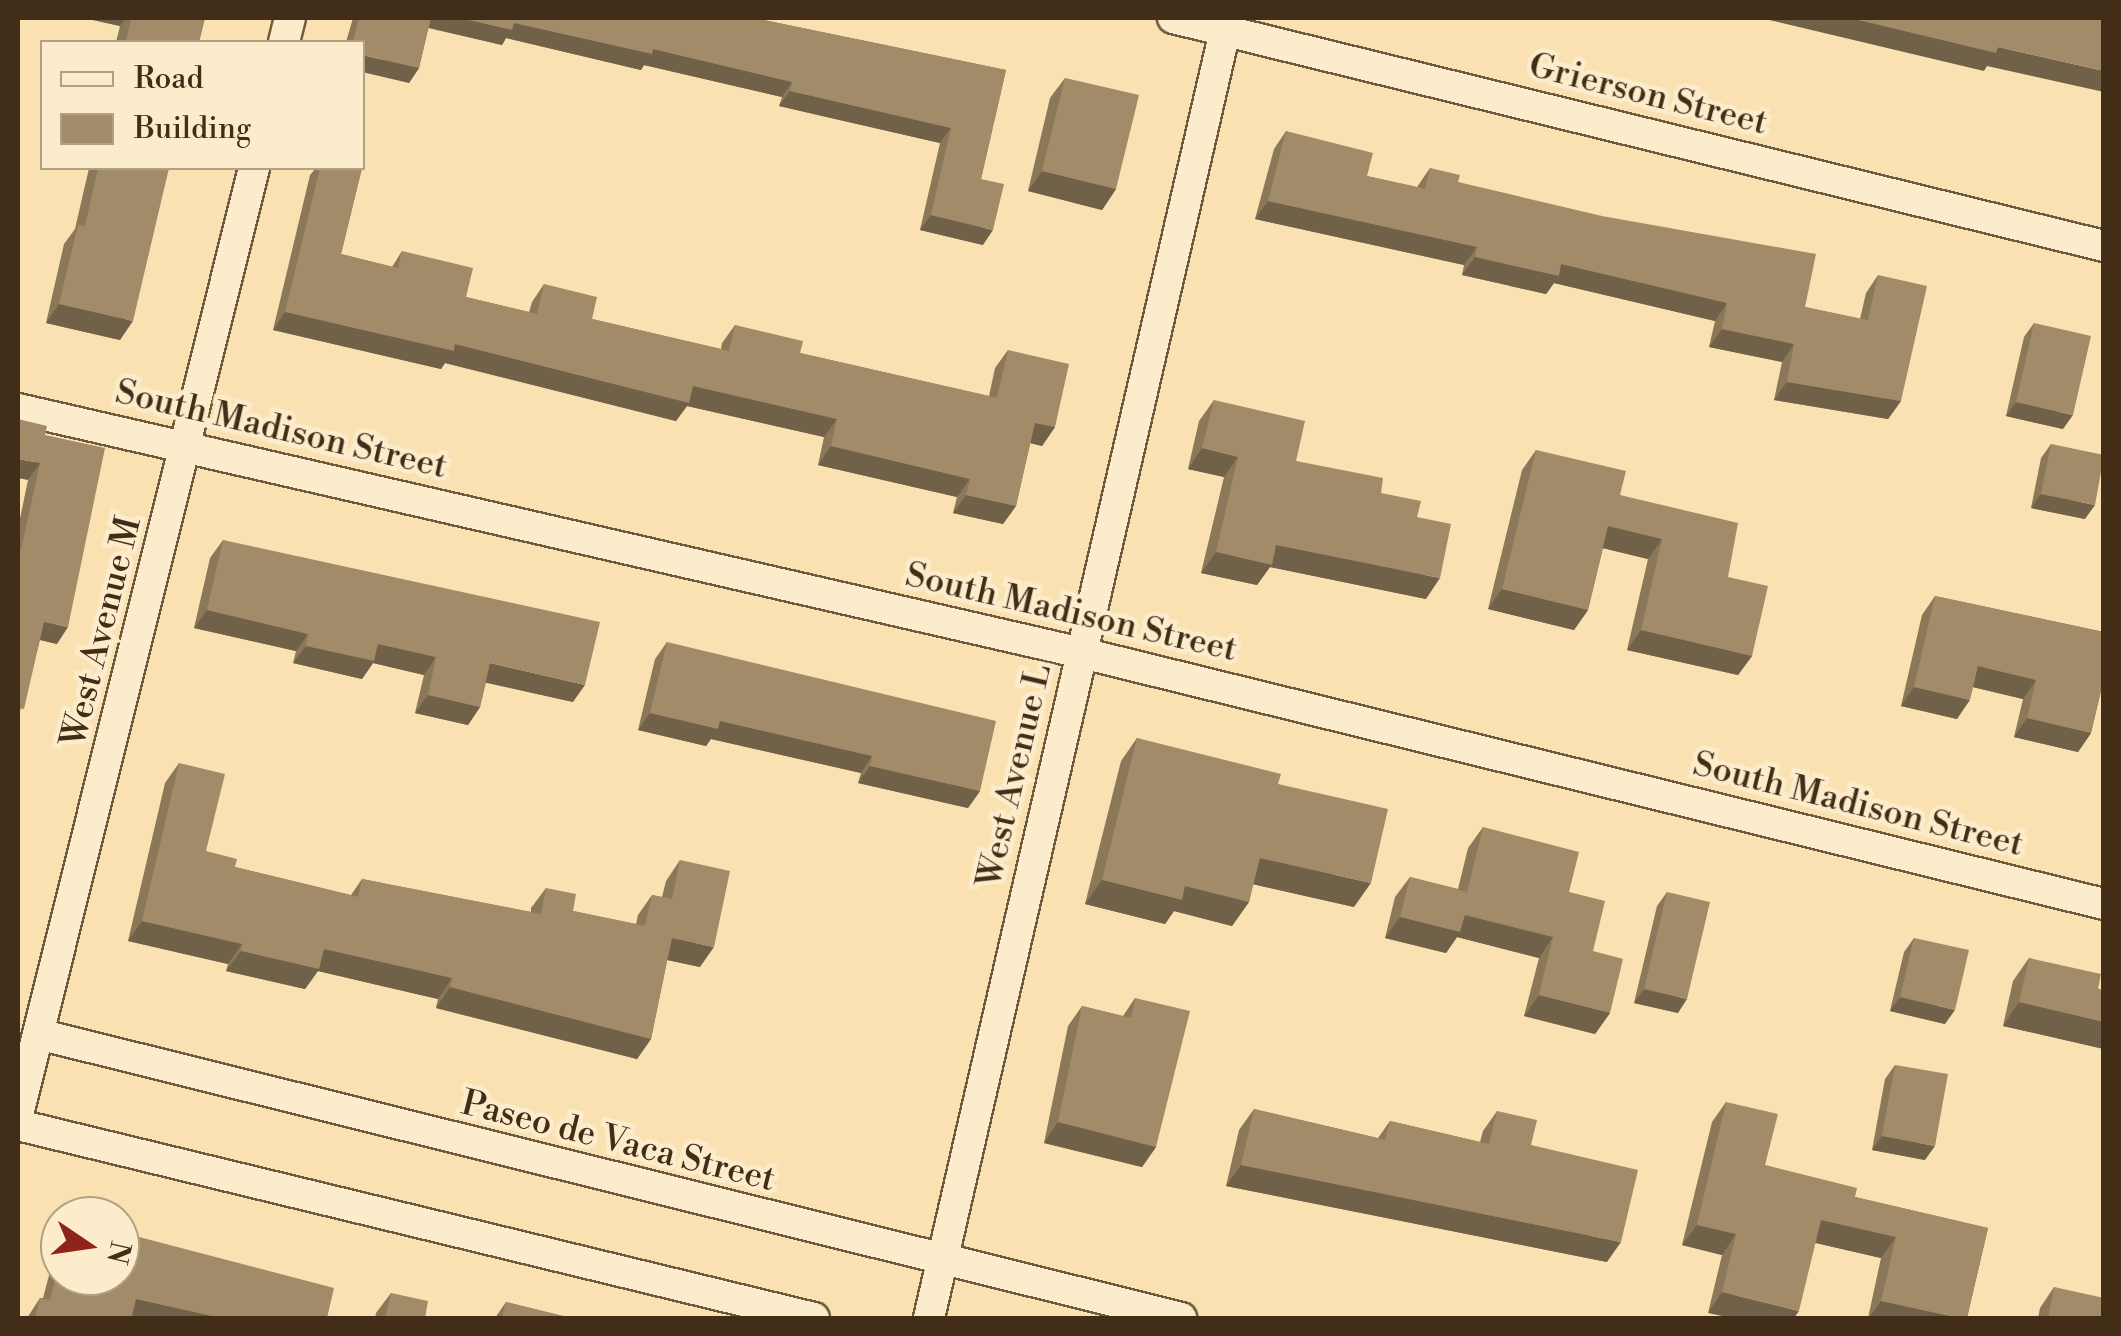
<!DOCTYPE html>
<html>
<head>
<meta charset="utf-8">
<style>
	body { margin:0 }
	#map { position:relative; width:2121px; height:1336px; overflow:hidden; background:#fae1b1; font-family:"Libre Bodoni",serif }
	div>[style] { position:absolute }
	.roads { filter:drop-shadow(2px 0 #705a3f) drop-shadow(-2px 0 #705a3f) drop-shadow(0 2px #705a3f) drop-shadow(0 -2px #705a3f) }
	.minor>* { height:30px; margin:-15px; padding:0 15px; transform-origin:15px; border-radius:15px; background:#fceccc }
	.wall>* { inset:0; background:#8b7859 }
	.shaded-wall>* { inset:0; background:#716149 }
	.building>* { inset:0; background:#a28b68 }
	span { translate:-50% -50%; white-space:nowrap; text-align:center; line-height:1.15; -webkit-text-stroke:9px #fceccc; paint-order:stroke }
	.street-label { font-size:35px; color:#422d19 }
	.frame { position:absolute; inset:0; border:20px solid #422d19; pointer-events:none }
	.legend { position:absolute; left:40px; top:40px; width:325px; height:130px; box-sizing:border-box; background:#fceccc; border:2px solid #b2a084; margin:0; padding:12px 18px; list-style:none; font-size:30px; color:#422d19 }
	.legend li { display:flex; align-items:center; gap:20px; height:50px }
	.legend b { width:50px; border:2px solid #b2a084 }
	.north { position:absolute; left:40px; top:1196px; width:100px; height:100px; box-sizing:border-box; background:#fceccc; border:2px solid #b2a084; border-radius:50%; rotate:103deg; font-size:28px; font-weight:700; line-height:40px; text-align:center; color:#422d19 }
	.north::after { content:''; display:block; margin:auto; width:35px; height:45px; background:#8f2418; clip-path:polygon(50% 0,100% 100%,50% 72%,0 100%) }
</style>
</head>
<body>
<div id="map">
	<div class="roads">
		<div class="minor">
			<div style="left:1173px;top:18px;width:959px;rotate:13.76deg"></div>
			<div style="left:284px;top:42px;width:25px;rotate:-76deg"></div>
			<div style="left:18px;top:409px;width:1092px;rotate:12.92deg"></div>
			<div style="left:1082px;top:653px;width:1052px;rotate:13.8deg"></div>
			<div style="left:38px;top:1034px;width:1178px;rotate:13.95deg"></div>
			<div style="left:18px;top:1114px;width:975px;rotate:-75.99deg"></div>
			<div style="left:18px;top:1125px;width:819px;rotate:13.63deg"></div>
			<div style="left:929px;top:1318px;width:1334px;rotate:-77.05deg"></div>
		</div>
	</div>
	<div class="wall">
		<div style="clip-path:polygon(84px 18px,205px 18px,199px 42px,116px 42px,120px 26px)"></div>
		<div style="clip-path:polygon(353px 18px,754px 18px,1006px 70px,981px 179px,983px 245px,920px 230px,940px 143px,779px 106px,782px 97px,644px 65px,641px 70px,506px 38px,502px 45px,428px 28px,419px 68px,409px 83px,362px 42px,346px 42px)"></div>
		<div style="clip-path:polygon(1065px 78px,1116px 189px,1102px 210px,1028px 191px,1050px 98px)"></div>
		<div style="clip-path:polygon(1286px 131px,1367px 176px,1417px 187px,1430px 168px,1458px 182px,1805px 307px,1860px 319px,1866px 293px,1878px 275px,1901px 401px,1888px 419px,1774px 400px,1782px 362px,1709px 347px,1715px 321px,1554px 283px,1546px 294px,1462px 275px,1464px 265px,1255px 219px,1274px 149px)"></div>
		<div style="clip-path:polygon(89px 168px,169px 168px,120px 340px,46px 323px,64px 244px,75px 229px)"></div>
		<div style="clip-path:polygon(316px 168px,362px 168px,341px 254px,392px 267px,402px 251px,466px 297px,529px 312px,532px 302px,544px 284px,592px 319px,721px 349px,722px 343px,735px 325px,800px 353px,989px 396px,995px 368px,1008px 350px,1055px 427px,1042px 446px,1030px 443px,1016px 506px,1003px 524px,953px 513px,957px 497px,818px 465px,824px 437px,687px 406px,676px 421px,445px 363px,441px 369px,273px 330px,310px 175px)"></div>
		<div style="clip-path:polygon(2034px 323px,2063px 429px,2006px 416px,2024px 337px)"></div>
		<div style="clip-path:polygon(1214px 400px,1296px 461px,1381px 493px,1417px 517px,1426px 599px,1270px 567px,1257px 585px,1201px 573px,1224px 477px,1188px 469px,1199px 421px)"></div>
		<div style="clip-path:polygon(45px 435px,57px 644px,40px 640px,18px 718px,18px 528px,28px 480px)"></div>
		<div style="clip-path:polygon(2051px 444px,2085px 519px,2031px 508px,2041px 458px)"></div>
		<div style="clip-path:polygon(1536px 450px,1620px 495px,1728px 577px,1752px 656px,1738px 675px,1627px 650px,1648px 559px,1603px 548px,1588px 610px,1574px 630px,1488px 609px,1522px 470px)"></div>
		<div style="clip-path:polygon(223px 540px,573px 702px,486px 682px,480px 707px,468px 725px,415px 713px,424px 675px,373px 663px,362px 679px,293px 663px,296px 651px,194px 628px,210px 558px)"></div>
		<div style="clip-path:polygon(1935px 596px,2104px 632px,2104px 690px,2101px 690px,2091px 733px,2078px 752px,2014px 737px,2023px 699px,1973px 687px,1957px 719px,1901px 706px,1922px 615px)"></div>
		<div style="clip-path:polygon(667px 642px,980px 791px,968px 808px,858px 783px,861px 773px,711px 739px,706px 746px,638px 730px,655px 659px)"></div>
		<div style="clip-path:polygon(1137px 738px,1278px 784px,1354px 907px,1253px 884px,1249px 902px,1232px 926px,1174px 911px,1165px 924px,1085px 904px,1121px 761px)"></div>
		<div style="clip-path:polygon(179px 763px,206px 851px,235px 867px,351px 895px,362px 879px,531px 912px,531px 908px,546px 888px,573px 911px,636px 924px,638px 915px,652px 895px,662px 897px,666px 881px,680px 860px,700px 967px,667px 960px,651px 1039px,637px 1059px,436px 1008px,438px 999px,318px 971px,305px 989px,226px 971px,228px 964px,128px 941px,165px 783px)"></div>
		<div style="clip-path:polygon(1483px 827px,1569px 892px,1593px 951px,1610px 1013px,1595px 1034px,1524px 1016px,1539px 958px,1457px 937px,1446px 953px,1385px 938px,1395px 897px,1410px 877px,1458px 889px,1468px 848px)"></div>
		<div style="clip-path:polygon(1667px 892px,1678px 1013px,1634px 1003px,1657px 906px)"></div>
		<div style="clip-path:polygon(1914px 938px,1945px 1024px,1890px 1011px,1904px 952px)"></div>
		<div style="clip-path:polygon(2029px 958px,2104px 991px,2104px 1049px,2003px 1026px,2013px 981px)"></div>
		<div style="clip-path:polygon(1135px 998px,1156px 1147px,1142px 1167px,1044px 1143px,1068px 1026px,1082px 1006px,1123px 1016px)"></div>
		<div style="clip-path:polygon(1895px 1065px,1925px 1160px,1872px 1150px,1885px 1079px)"></div>
		<div style="clip-path:polygon(1726px 1102px,1765px 1165px,1855px 1197px,1988px 1228px,1967px 1318px,1868px 1318px,1881px 1258px,1816px 1243px,1708px 1313px,1722px 1255px,1682px 1245px,1712px 1122px)"></div>
		<div style="clip-path:polygon(1254px 1109px,1378px 1138px,1390px 1121px,1480px 1142px,1483px 1131px,1497px 1111px,1531px 1145px,1607px 1262px,1226px 1186px,1239px 1130px)"></div>
		<div style="clip-path:polygon(60px 1234px,60px 1276px,327px 1318px,27px 1318px,40px 1298px,43px 1298px)"></div>
		<div style="clip-path:polygon(2054px 1287px,2104px 1318px,2038px 1318px,2040px 1308px)"></div>
		<div style="clip-path:polygon(391px 1293px,425px 1318px,375px 1318px,376px 1313px)"></div>
		<div style="clip-path:polygon(506px 1302px,571px 1318px,495px 1318px)"></div>
	</div>
	<div class="shaded-wall">
		<div style="clip-path:polygon(84px 18px,126px 18px,120px 26px)"></div>
		<div style="clip-path:polygon(428px 18px,460px 18px,514px 23px,653px 49px,792px 82px,782px 97px,644px 65px,641px 70px,506px 38px,502px 45px,422px 26px)"></div>
		<div style="clip-path:polygon(1761px 18px,1850px 18px,1998px 47px,2104px 71px,2104px 92px,1987px 66px,1984px 71px)"></div>
		<div style="clip-path:polygon(362px 55px,419px 68px,409px 83px,362px 72px)"></div>
		<div style="clip-path:polygon(790px 91px,951px 128px,940px 143px,779px 106px)"></div>
		<div style="clip-path:polygon(1042px 171px,1116px 189px,1102px 210px,1028px 191px)"></div>
		<div style="clip-path:polygon(1268px 201px,1477px 247px,1464px 265px,1255px 219px)"></div>
		<div style="clip-path:polygon(931px 215px,993px 230px,983px 245px,920px 230px)"></div>
		<div style="clip-path:polygon(1475px 257px,1561px 264px,1727px 303px,1715px 321px,1554px 283px,1546px 294px,1462px 275px)"></div>
		<div style="clip-path:polygon(59px 304px,133px 321px,120px 340px,46px 323px)"></div>
		<div style="clip-path:polygon(285px 312px,455px 344px,693px 386px,837px 419px,824px 437px,687px 406px,676px 421px,445px 363px,441px 369px,273px 330px)"></div>
		<div style="clip-path:polygon(1722px 329px,1794px 344px,1782px 362px,1709px 347px)"></div>
		<div style="clip-path:polygon(1787px 382px,1901px 401px,1888px 419px,1774px 400px)"></div>
		<div style="clip-path:polygon(2016px 402px,2073px 415px,2063px 429px,2006px 416px)"></div>
		<div style="clip-path:polygon(1035px 423px,1055px 427px,1042px 446px,1022px 441px)"></div>
		<div style="clip-path:polygon(831px 446px,970px 479px,957px 497px,818px 465px)"></div>
		<div style="clip-path:polygon(1202px 448px,1238px 457px,1224px 477px,1188px 469px)"></div>
		<div style="clip-path:polygon(18px 459px,40px 463px,28px 480px,18px 478px)"></div>
		<div style="clip-path:polygon(2041px 494px,2095px 505px,2085px 519px,2031px 508px)"></div>
		<div style="clip-path:polygon(966px 495px,1016px 506px,1003px 524px,953px 513px)"></div>
		<div style="clip-path:polygon(1608px 526px,1662px 539px,1648px 559px,1594px 546px)"></div>
		<div style="clip-path:polygon(1276px 545px,1440px 578px,1426px 599px,1270px 567px,1257px 585px,1201px 573px,1216px 552px)"></div>
		<div style="clip-path:polygon(1502px 589px,1588px 610px,1574px 630px,1488px 609px)"></div>
		<div style="clip-path:polygon(207px 610px,308px 634px,296px 651px,194px 628px)"></div>
		<div style="clip-path:polygon(44px 622px,68px 627px,57px 644px,32px 638px)"></div>
		<div style="clip-path:polygon(1641px 630px,1752px 656px,1738px 675px,1627px 650px)"></div>
		<div style="clip-path:polygon(378px 644px,436px 657px,424px 675px,373px 663px,362px 679px,293px 663px,306px 646px)"></div>
		<div style="clip-path:polygon(490px 663px,585px 685px,573px 702px,478px 681px)"></div>
		<div style="clip-path:polygon(1978px 666px,2036px 680px,2023px 699px,1964px 685px)"></div>
		<div style="clip-path:polygon(1914px 687px,1970px 700px,1957px 719px,1901px 706px)"></div>
		<div style="clip-path:polygon(428px 695px,480px 707px,468px 725px,415px 713px)"></div>
		<div style="clip-path:polygon(650px 713px,720px 721px,872px 756px,861px 773px,711px 739px,706px 746px,638px 730px)"></div>
		<div style="clip-path:polygon(2027px 718px,2091px 733px,2078px 752px,2014px 737px)"></div>
		<div style="clip-path:polygon(870px 766px,980px 791px,968px 808px,858px 783px)"></div>
		<div style="clip-path:polygon(1260px 858px,1371px 883px,1354px 907px,1243px 882px)"></div>
		<div style="clip-path:polygon(1102px 880px,1185px 886px,1249px 902px,1232px 926px,1174px 911px,1165px 924px,1085px 904px)"></div>
		<div style="clip-path:polygon(1465px 915px,1553px 937px,1539px 958px,1457px 937px,1446px 953px,1385px 938px,1400px 917px)"></div>
		<div style="clip-path:polygon(142px 921px,242px 944px,228px 964px,128px 941px)"></div>
		<div style="clip-path:polygon(672px 938px,714px 947px,700px 967px,658px 958px)"></div>
		<div style="clip-path:polygon(324px 949px,452px 978px,438px 999px,318px 971px,305px 989px,226px 971px,241px 951px)"></div>
		<div style="clip-path:polygon(450px 987px,651px 1039px,637px 1059px,436px 1008px)"></div>
		<div style="clip-path:polygon(1644px 989px,1687px 999px,1678px 1013px,1634px 1003px)"></div>
		<div style="clip-path:polygon(1539px 995px,1610px 1013px,1595px 1034px,1524px 1016px)"></div>
		<div style="clip-path:polygon(1900px 997px,1955px 1010px,1945px 1024px,1890px 1011px)"></div>
		<div style="clip-path:polygon(2019px 1002px,2104px 1022px,2104px 1049px,2003px 1026px)"></div>
		<div style="clip-path:polygon(1058px 1122px,1156px 1147px,1142px 1167px,1044px 1143px)"></div>
		<div style="clip-path:polygon(1882px 1136px,1935px 1146px,1925px 1160px,1872px 1150px)"></div>
		<div style="clip-path:polygon(1241px 1165px,1621px 1242px,1607px 1262px,1226px 1186px)"></div>
		<div style="clip-path:polygon(1821px 1220px,1896px 1237px,1881px 1258px,1807px 1241px)"></div>
		<div style="clip-path:polygon(1697px 1225px,1736px 1234px,1722px 1255px,1682px 1245px)"></div>
		<div style="clip-path:polygon(1722px 1292px,1799px 1311px,1794px 1318px,1731px 1318px,1708px 1313px)"></div>
		<div style="clip-path:polygon(136px 1299px,221px 1318px,132px 1318px)"></div>
		<div style="clip-path:polygon(1881px 1301px,1959px 1318px,1869px 1318px)"></div>
	</div>
	<div class="building">
		<div style="clip-path:polygon(131px 18px,205px 18px,199px 42px,126px 42px)"></div>
		<div style="clip-path:polygon(359px 18px,431px 18px,419px 68px,362px 55px,362px 42px,353px 42px)"></div>
		<div style="clip-path:polygon(460px 18px,754px 18px,1006px 70px,981px 179px,1004px 184px,993px 230px,931px 215px,951px 128px,790px 91px,792px 82px,653px 49px,652px 54px,514px 23px,512px 30px)"></div>
		<div style="clip-path:polygon(1850px 18px,2104px 18px,2104px 71px,1998px 47px,1996px 53px)"></div>
		<div style="clip-path:polygon(1065px 78px,1139px 95px,1116px 189px,1042px 171px)"></div>
		<div style="clip-path:polygon(1286px 131px,1373px 153px,1367px 176px,1425px 189px,1430px 168px,1460px 175px,1458px 182px,1602px 216px,1816px 254px,1805px 307px,1868px 320px,1878px 275px,1927px 286px,1901px 401px,1787px 382px,1794px 344px,1722px 329px,1727px 303px,1561px 264px,1559px 276px,1475px 257px,1477px 247px,1268px 201px)"></div>
		<div style="clip-path:polygon(98px 168px,169px 168px,133px 321px,59px 304px,78px 225px,85px 226px)"></div>
		<div style="clip-path:polygon(320px 168px,362px 168px,341px 254px,398px 268px,402px 251px,473px 268px,466px 297px,537px 314px,544px 284px,597px 297px,592px 319px,729px 351px,735px 325px,803px 341px,800px 353px,997px 398px,1008px 350px,1069px 364px,1055px 427px,1035px 423px,1016px 506px,966px 495px,970px 479px,831px 446px,837px 419px,693px 386px,689px 403px,455px 344px,454px 351px,285px 312px)"></div>
		<div style="clip-path:polygon(2034px 323px,2091px 336px,2073px 415px,2016px 402px)"></div>
		<div style="clip-path:polygon(1214px 400px,1305px 421px,1296px 461px,1383px 478px,1381px 493px,1421px 501px,1417px 517px,1451px 524px,1440px 578px,1276px 545px,1272px 565px,1216px 552px,1238px 457px,1202px 448px)"></div>
		<div style="clip-path:polygon(18px 419px,47px 426px,45px 435px,105px 448px,68px 627px,44px 622px,24px 709px,18px 708px,18px 549px,21px 550px,40px 463px,18px 459px)"></div>
		<div style="clip-path:polygon(2051px 444px,2104px 455px,2095px 505px,2041px 494px)"></div>
		<div style="clip-path:polygon(1536px 450px,1626px 471px,1620px 495px,1738px 523px,1728px 577px,1768px 586px,1752px 656px,1641px 630px,1662px 539px,1608px 526px,1588px 610px,1502px 589px)"></div>
		<div style="clip-path:polygon(223px 540px,600px 622px,585px 685px,490px 663px,480px 707px,428px 695px,436px 657px,378px 644px,374px 661px,306px 646px,308px 634px,207px 610px)"></div>
		<div style="clip-path:polygon(1935px 596px,2104px 632px,2104px 679px,2091px 733px,2027px 718px,2036px 680px,1978px 666px,1970px 700px,1914px 687px)"></div>
		<div style="clip-path:polygon(667px 642px,996px 721px,980px 791px,870px 766px,872px 756px,720px 721px,718px 729px,650px 713px)"></div>
		<div style="clip-path:polygon(1137px 738px,1281px 774px,1278px 784px,1388px 809px,1371px 883px,1260px 858px,1249px 902px,1185px 886px,1182px 900px,1102px 880px)"></div>
		<div style="clip-path:polygon(179px 763px,225px 774px,206px 851px,237px 859px,235px 867px,358px 897px,362px 879px,541px 914px,546px 888px,576px 894px,573px 911px,645px 926px,652px 895px,672px 899px,680px 860px,730px 871px,714px 947px,672px 938px,651px 1039px,450px 987px,452px 978px,324px 949px,319px 969px,241px 951px,242px 944px,142px 921px)"></div>
		<div style="clip-path:polygon(1483px 827px,1579px 852px,1569px 892px,1605px 901px,1593px 951px,1623px 959px,1610px 1013px,1539px 995px,1553px 937px,1465px 915px,1460px 932px,1400px 917px,1410px 877px,1467px 892px)"></div>
		<div style="clip-path:polygon(1667px 892px,1710px 902px,1687px 999px,1644px 989px)"></div>
		<div style="clip-path:polygon(1914px 938px,1969px 950px,1955px 1010px,1900px 997px)"></div>
		<div style="clip-path:polygon(2029px 958px,2101px 974px,2098px 989px,2104px 991px,2104px 1022px,2019px 1002px)"></div>
		<div style="clip-path:polygon(1135px 998px,1190px 1011px,1156px 1147px,1058px 1122px,1082px 1006px,1131px 1018px)"></div>
		<div style="clip-path:polygon(1895px 1065px,1948px 1074px,1935px 1146px,1882px 1136px)"></div>
		<div style="clip-path:polygon(1726px 1102px,1778px 1114px,1765px 1165px,1857px 1188px,1855px 1197px,1988px 1228px,1967px 1318px,1959px 1318px,1881px 1301px,1896px 1237px,1821px 1220px,1799px 1311px,1722px 1292px,1736px 1234px,1697px 1225px)"></div>
		<div style="clip-path:polygon(1254px 1109px,1385px 1140px,1390px 1121px,1489px 1144px,1497px 1111px,1537px 1120px,1531px 1145px,1638px 1170px,1621px 1242px,1241px 1165px)"></div>
		<div style="clip-path:polygon(120px 1232px,334px 1288px,327px 1318px,221px 1318px,136px 1299px,131px 1318px,35px 1318px,40px 1298px,50px 1300px,60px 1261px,60px 1276px,120px 1276px)"></div>
		<div style="clip-path:polygon(2054px 1287px,2104px 1298px,2104px 1318px,2048px 1318px)"></div>
		<div style="clip-path:polygon(391px 1293px,428px 1301px,425px 1318px,385px 1318px)"></div>
		<div style="clip-path:polygon(506px 1302px,571px 1318px,502px 1318px)"></div>
	</div>
	<div class="street-label">
		<span style="left:1648px;top:95px;rotate:14deg">Grierson Street</span>
		<span style="left:281px;top:430px;rotate:13deg">South Madison Street</span>
		<span style="left:1071px;top:613px;rotate:13deg">South Madison Street</span>
		<span style="left:102px;top:632px;rotate:-76deg">West Avenue M</span>
		<span style="left:1015px;top:776px;rotate:-77deg">West Avenue L</span>
		<span style="left:1858px;top:805px;rotate:14deg">South Madison Street</span>
		<span style="left:618px;top:1142px;rotate:14deg">Paseo de Vaca Street</span>
	</div>
	<div class="frame"></div>
	<ul class="legend">
	<li><b style="height:12px;background:#fceccc"></b>Road</li>
	<li><b style="height:28px;background:#a28b68"></b>Building</li>
	</ul>
	<div class="north">N</div>
</div>
</body>
</html>
